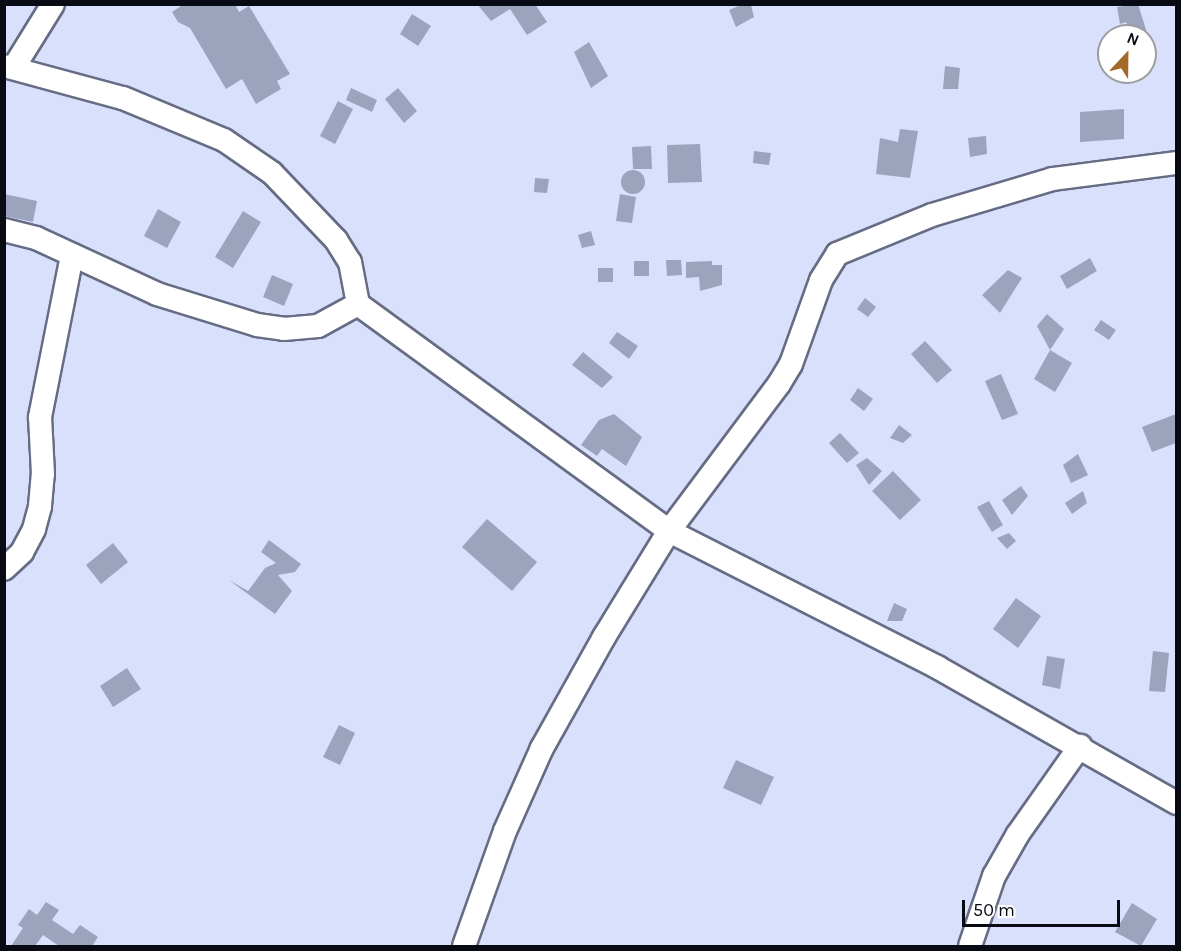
<!DOCTYPE html>
<html>
<head>
<meta charset="utf-8">
<style>
	body { margin:0 }
	#map { position:relative; width:1181px; height:951px; overflow:hidden; background:#d9e0fb; font-family:Karla,sans-serif }
	div>[style] { position:absolute }
	.building>* { inset:0; background:#9ca3bc }
	.round { border-radius:50% }
	.roads { filter:drop-shadow(2px 0 #666c84) drop-shadow(-2px 0 #666c84) drop-shadow(0 2px #666c84) drop-shadow(0 -2px #666c84) }
	.minor>* { height:22px; margin:-11px; padding:0 11px; transform-origin:11px; border-radius:11px; background:#fff }
	span { translate:-50% -50%; white-space:nowrap; text-align:center; line-height:1.15; -webkit-text-stroke:5px #fff; paint-order:stroke }
	.frame { position:absolute; inset:0; border:6px solid #090b14; pointer-events:none }
	.north { position:absolute; left:1097px; top:24px; width:60px; height:60px; box-sizing:border-box; background:#fff; border:2px solid #9d9da1; border-radius:50%; rotate:22deg; font-size:16px; font-weight:700; line-height:24px; text-align:center; color:#090b14 }
	.north::after { content:''; display:block; margin:auto; width:21px; height:27px; background:#a4682a; clip-path:polygon(50% 0,100% 100%,50% 72%,0 100%) }
	.scale { position:absolute; left:962px; top:900px; width:158px; height:27px; box-sizing:border-box; border:3px solid #090b14; border-top:0; padding-left:8px; font-size:18px; line-height:21px; white-space:nowrap; color:#090b14; -webkit-text-stroke:4px #fff; paint-order:stroke }
</style>
</head>
<body>
<div id="map">
	<div class="building">
		<div style="clip-path:polygon(184px 4px,235px 4px,239px 12px,249px 6px,290px 74px,277px 81px,281px 89px,256px 104px,242px 79px,226px 89px,190px 28px,178px 22px,172px 12px)"></div>
		<div style="clip-path:polygon(477px 4px,535px 4px,547px 22px,527px 35px,510px 9px,491px 21px)"></div>
		<div style="clip-path:polygon(1138px 4px,1147px 33px,1132px 36px,1126px 22px,1120px 24px,1117px 7px)"></div>
		<div style="clip-path:polygon(741px 5px,751px 5px,754px 17px,736px 27px,729px 10px)"></div>
		<div style="clip-path:polygon(412px 14px,431px 26px,418px 46px,400px 34px)"></div>
		<div style="clip-path:polygon(589px 42px,608px 76px,591px 88px,574px 52px)"></div>
		<div style="clip-path:polygon(945px 66px,960px 68px,958px 89px,943px 89px)"></div>
		<div style="clip-path:polygon(351px 88px,377px 100px,372px 112px,346px 100px)"></div>
		<div style="clip-path:polygon(398px 88px,417px 111px,404px 123px,385px 99px)"></div>
		<div style="clip-path:polygon(338px 101px,353px 109px,335px 144px,320px 136px)"></div>
		<div style="clip-path:polygon(1124px 109px,1124px 139px,1080px 142px,1080px 112px)"></div>
		<div style="clip-path:polygon(900px 129px,918px 131px,910px 178px,876px 174px,880px 138px,898px 142px)"></div>
		<div style="clip-path:polygon(986px 136px,987px 154px,970px 157px,968px 138px)"></div>
		<div style="clip-path:polygon(700px 144px,702px 182px,668px 183px,667px 145px)"></div>
		<div style="clip-path:polygon(651px 146px,652px 169px,633px 169px,632px 147px)"></div>
		<div style="clip-path:polygon(754px 151px,771px 153px,769px 165px,753px 163px)"></div>
		<div class="round" style="left:621px;top:170px;width:24px;height:24px"></div>
		<div style="clip-path:polygon(535px 178px,549px 179px,547px 193px,534px 192px)"></div>
		<div style="clip-path:polygon(4px 194px,37px 201px,33px 222px,4px 216px)"></div>
		<div style="clip-path:polygon(620px 194px,636px 197px,632px 223px,616px 221px)"></div>
		<div style="clip-path:polygon(158px 209px,181px 222px,167px 248px,144px 236px)"></div>
		<div style="clip-path:polygon(243px 211px,261px 222px,233px 268px,215px 257px)"></div>
		<div style="clip-path:polygon(591px 231px,595px 245px,582px 248px,578px 235px)"></div>
		<div style="clip-path:polygon(1090px 258px,1097px 271px,1067px 289px,1060px 276px)"></div>
		<div style="clip-path:polygon(666px 260px,681px 260px,682px 275px,667px 276px)"></div>
		<div style="clip-path:polygon(634px 261px,649px 261px,649px 276px,634px 276px)"></div>
		<div style="clip-path:polygon(712px 261px,712px 265px,722px 265px,722px 285px,700px 291px,699px 277px,686px 278px,686px 262px)"></div>
		<div style="clip-path:polygon(598px 268px,613px 268px,613px 282px,598px 282px)"></div>
		<div style="clip-path:polygon(1008px 270px,1022px 278px,1000px 313px,982px 295px)"></div>
		<div style="clip-path:polygon(272px 275px,293px 284px,284px 306px,263px 297px)"></div>
		<div style="clip-path:polygon(865px 298px,876px 307px,868px 317px,857px 309px)"></div>
		<div style="clip-path:polygon(1047px 314px,1064px 329px,1050px 350px,1037px 326px)"></div>
		<div style="clip-path:polygon(1101px 320px,1116px 330px,1109px 340px,1094px 330px)"></div>
		<div style="clip-path:polygon(617px 332px,638px 346px,629px 359px,609px 343px)"></div>
		<div style="clip-path:polygon(925px 341px,952px 370px,937px 383px,911px 354px)"></div>
		<div style="clip-path:polygon(1050px 350px,1072px 363px,1055px 392px,1034px 379px)"></div>
		<div style="clip-path:polygon(583px 352px,613px 377px,602px 388px,572px 365px)"></div>
		<div style="clip-path:polygon(1001px 374px,1018px 414px,1002px 420px,985px 381px)"></div>
		<div style="clip-path:polygon(858px 388px,873px 399px,864px 411px,850px 400px)"></div>
		<div style="clip-path:polygon(614px 414px,642px 437px,626px 466px,602px 449px,597px 456px,581px 445px,599px 420px)"></div>
		<div style="clip-path:polygon(1176px 414px,1176px 443px,1152px 452px,1142px 427px)"></div>
		<div style="clip-path:polygon(899px 425px,912px 435px,903px 443px,890px 438px)"></div>
		<div style="clip-path:polygon(840px 433px,859px 453px,847px 463px,829px 443px)"></div>
		<div style="clip-path:polygon(1078px 454px,1088px 475px,1071px 483px,1063px 465px)"></div>
		<div style="clip-path:polygon(867px 458px,882px 471px,869px 485px,856px 465px)"></div>
		<div style="clip-path:polygon(893px 471px,921px 500px,900px 520px,872px 491px)"></div>
		<div style="clip-path:polygon(1021px 486px,1028px 496px,1012px 515px,1002px 500px)"></div>
		<div style="clip-path:polygon(1083px 491px,1087px 503px,1072px 514px,1065px 503px)"></div>
		<div style="clip-path:polygon(989px 501px,1003px 525px,992px 532px,977px 507px)"></div>
		<div style="clip-path:polygon(487px 519px,537px 562px,512px 591px,462px 547px)"></div>
		<div style="clip-path:polygon(1009px 533px,1016px 541px,1007px 549px,997px 538px)"></div>
		<div style="clip-path:polygon(269px 540px,301px 564px,295px 572px,278px 575px,292px 591px,275px 614px,229px 580px,248px 591px,265px 568px,276px 563px,261px 552px)"></div>
		<div style="clip-path:polygon(113px 543px,128px 562px,101px 584px,86px 565px)"></div>
		<div style="clip-path:polygon(1016px 598px,1041px 616px,1018px 648px,993px 629px)"></div>
		<div style="clip-path:polygon(894px 603px,907px 609px,902px 621px,887px 621px)"></div>
		<div style="clip-path:polygon(1153px 651px,1169px 653px,1165px 692px,1149px 691px)"></div>
		<div style="clip-path:polygon(1047px 656px,1065px 659px,1060px 689px,1042px 685px)"></div>
		<div style="clip-path:polygon(127px 668px,141px 689px,113px 707px,100px 686px)"></div>
		<div style="clip-path:polygon(339px 725px,355px 733px,340px 765px,323px 757px)"></div>
		<div style="clip-path:polygon(736px 760px,774px 777px,761px 805px,723px 788px)"></div>
		<div style="clip-path:polygon(46px 902px,59px 910px,52px 920px,73px 934px,80px 925px,98px 937px,92px 946px,59px 946px,43px 935px,35px 946px,11px 946px,23px 928px,18px 925px,29px 909px,37px 915px)"></div>
		<div style="clip-path:polygon(1132px 903px,1157px 919px,1141px 946px,1115px 932px)"></div>
	</div>
	<div class="roads">
		<div class="minor">
			<div style="left:4px;top:66px;width:123px;rotate:15.1deg"></div>
			<div style="left:123px;top:98px;width:109px;rotate:22.6deg"></div>
			<div style="left:224px;top:140px;width:58px;rotate:34.5deg"></div>
			<div style="left:272px;top:173px;width:93px;rotate:46.3deg"></div>
			<div style="left:336px;top:240px;width:26px;rotate:58deg"></div>
			<div style="left:350px;top:262px;width:43px;rotate:79.2deg"></div>
			<div style="left:358px;top:304px;width:385px;rotate:36.1deg"></div>
			<div style="left:669px;top:531px;width:301px;rotate:26.9deg"></div>
			<div style="left:937px;top:667px;width:275px;rotate:29.6deg"></div>
			<div style="left:14px;top:67px;width:74px;rotate:-58.2deg"></div>
			<div style="left:4px;top:230px;width:33px;rotate:14deg"></div>
			<div style="left:36px;top:238px;width:133px;rotate:24.8deg"></div>
			<div style="left:157px;top:294px;width:105px;rotate:17.2deg"></div>
			<div style="left:257px;top:325px;width:27px;rotate:8deg"></div>
			<div style="left:284px;top:329px;width:34px;rotate:-5deg"></div>
			<div style="left:318px;top:326px;width:46px;rotate:-28.8deg"></div>
			<div style="left:4px;top:569px;width:25px;rotate:-43deg"></div>
			<div style="left:22px;top:552px;width:26px;rotate:-62deg"></div>
			<div style="left:34px;top:529px;width:24px;rotate:-75deg"></div>
			<div style="left:40px;top:506px;width:32px;rotate:-85deg"></div>
			<div style="left:43px;top:474px;width:57px;rotate:-93deg"></div>
			<div style="left:40px;top:417px;width:165px;rotate:-78.8deg"></div>
			<div style="left:464px;top:946px;width:122px;rotate:-70.4deg"></div>
			<div style="left:505px;top:831px;width:91px;rotate:-66deg"></div>
			<div style="left:542px;top:748px;width:127px;rotate:-60.8deg"></div>
			<div style="left:604px;top:637px;width:124px;rotate:-58.5deg"></div>
			<div style="left:669px;top:531px;width:184px;rotate:-53.2deg"></div>
			<div style="left:779px;top:384px;width:23px;rotate:-59deg"></div>
			<div style="left:791px;top:364px;width:89px;rotate:-70.3deg"></div>
			<div style="left:821px;top:280px;width:31px;rotate:-58deg"></div>
			<div style="left:837px;top:254px;width:103px;rotate:-22.3deg"></div>
			<div style="left:932px;top:215px;width:126px;rotate:-16.6deg"></div>
			<div style="left:1053px;top:179px;width:124px;rotate:-7.4deg"></div>
			<div style="left:970px;top:946px;width:74px;rotate:-71.1deg"></div>
			<div style="left:994px;top:876px;width:48px;rotate:-60.3deg"></div>
			<div style="left:1018px;top:834px;width:108px;rotate:-54.8deg"></div>
		</div>
	</div>
	<div class="frame"></div>
	<div class="north">N</div>
	<div class="scale">50 m</div>
</div>
</body>
</html>
